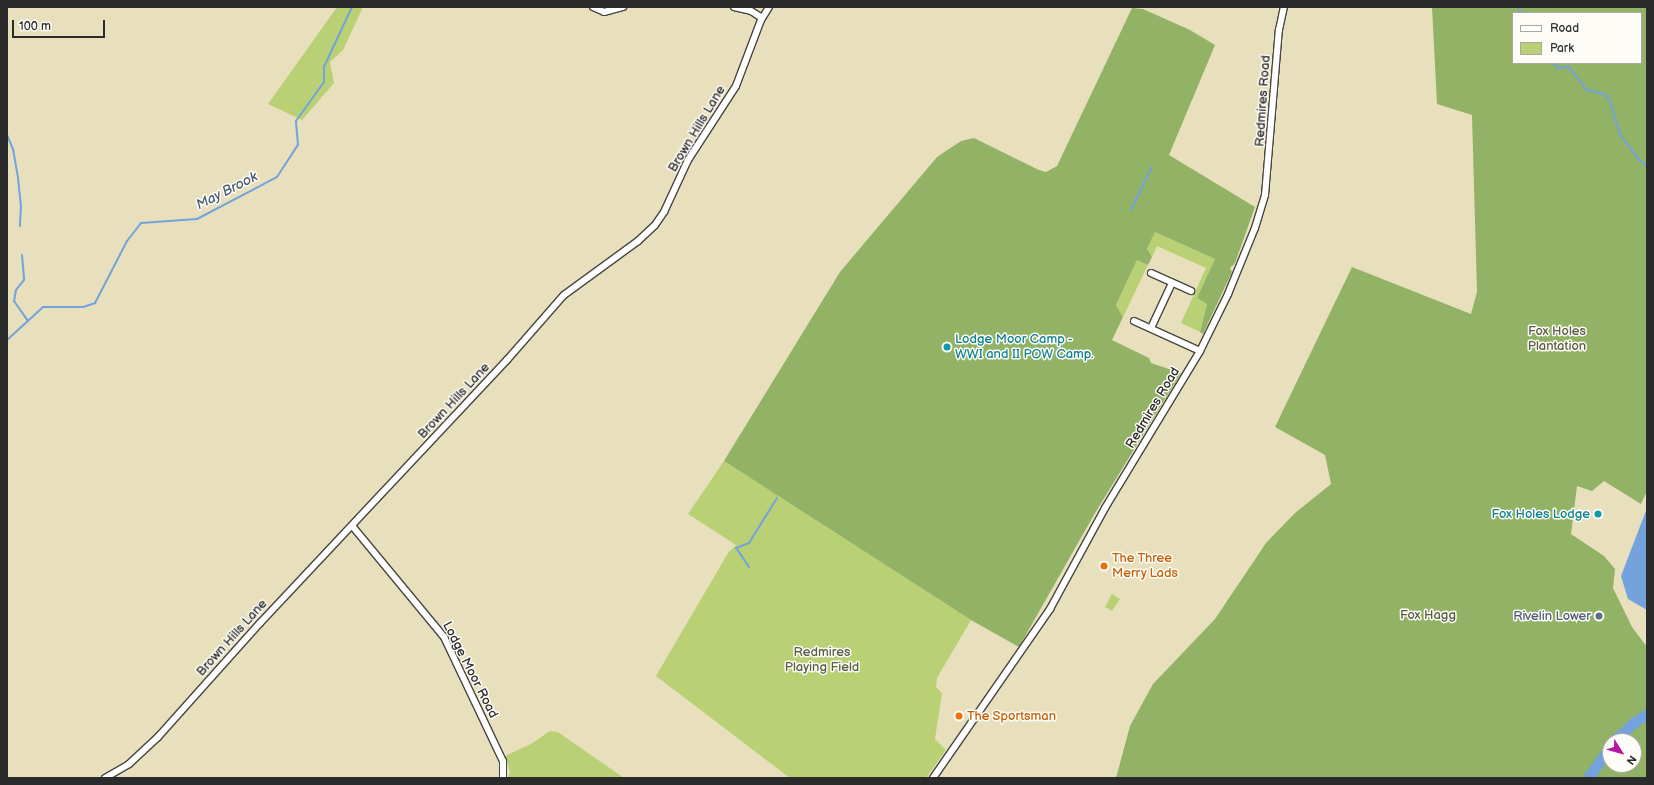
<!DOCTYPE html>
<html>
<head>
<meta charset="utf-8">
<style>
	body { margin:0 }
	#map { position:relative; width:1654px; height:785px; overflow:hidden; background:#e8e0bd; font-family:"Balsamiq Sans",sans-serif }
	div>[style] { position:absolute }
	.green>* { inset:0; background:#b9d074 }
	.forest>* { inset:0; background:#92b266 }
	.water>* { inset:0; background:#73a2dd }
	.stream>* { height:2px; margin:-1px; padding:0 1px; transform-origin:1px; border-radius:1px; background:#73a2dd }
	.river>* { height:11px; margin:-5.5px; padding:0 5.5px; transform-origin:5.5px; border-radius:5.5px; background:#73a2dd }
	.roads { filter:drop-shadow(1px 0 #474641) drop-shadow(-1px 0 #474641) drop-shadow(0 1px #474641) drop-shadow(0 -1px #474641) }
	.minor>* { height:6px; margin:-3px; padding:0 3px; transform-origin:3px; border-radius:3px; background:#fff }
	.dots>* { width:11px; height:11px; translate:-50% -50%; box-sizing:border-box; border:2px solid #fdfcf7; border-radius:50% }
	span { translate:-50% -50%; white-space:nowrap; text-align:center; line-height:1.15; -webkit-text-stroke:3px #fdfcf7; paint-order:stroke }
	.street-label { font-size:13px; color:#2b2b2b }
	.park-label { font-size:13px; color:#565d41 }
	.culture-label { font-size:13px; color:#0d838f }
	.left { translate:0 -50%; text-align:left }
	.right { translate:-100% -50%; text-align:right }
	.food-label { font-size:13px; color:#c56008 }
	.service-label { font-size:13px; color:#4e5e75 }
	.water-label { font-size:14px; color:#485b72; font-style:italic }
	.frame { position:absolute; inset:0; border:8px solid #2b2b2b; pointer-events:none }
	.legend { position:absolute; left:1512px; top:12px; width:130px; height:52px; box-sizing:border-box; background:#fdfcf7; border:1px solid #a9a8a5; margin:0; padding:5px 7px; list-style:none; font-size:12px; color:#2b2b2b }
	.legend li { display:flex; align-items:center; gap:8px; height:20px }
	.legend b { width:20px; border:1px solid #a9a8a5 }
	.north { position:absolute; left:1602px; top:733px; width:40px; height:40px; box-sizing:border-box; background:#fdfcf7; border:1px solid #a9a8a5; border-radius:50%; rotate:127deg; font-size:11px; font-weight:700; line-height:16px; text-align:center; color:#2b2b2b }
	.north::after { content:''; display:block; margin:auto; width:14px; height:18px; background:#b5179e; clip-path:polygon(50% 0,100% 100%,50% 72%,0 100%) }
	.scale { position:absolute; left:12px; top:20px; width:93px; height:18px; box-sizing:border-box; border:2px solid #2b2b2b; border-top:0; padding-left:5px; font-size:12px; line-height:14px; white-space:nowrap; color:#2b2b2b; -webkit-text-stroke:3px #fdfcf7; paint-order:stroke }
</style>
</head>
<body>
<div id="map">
	<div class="green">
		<div style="clip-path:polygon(337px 7px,363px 7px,343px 50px,330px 62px,334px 83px,302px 120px,268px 104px)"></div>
		<div style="clip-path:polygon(1155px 232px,1215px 259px,1197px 298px,1207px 304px,1200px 332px,1181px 323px,1206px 268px,1157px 246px,1152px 257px,1147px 249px)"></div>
		<div style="clip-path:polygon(1137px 260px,1148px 265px,1123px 317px,1116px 305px)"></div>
		<div style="clip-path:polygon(724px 461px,971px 620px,937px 678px,936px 687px,942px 693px,935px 739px,946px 750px,926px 778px,790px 778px,656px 676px,728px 553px,736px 545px,688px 514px)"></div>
		<div style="clip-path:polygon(1112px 594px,1120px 599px,1112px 611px,1105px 607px)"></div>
		<div style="clip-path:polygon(550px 731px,558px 732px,624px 778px,508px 778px,510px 772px,505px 756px,531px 744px)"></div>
	</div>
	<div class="forest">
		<div style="clip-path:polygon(evenodd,1432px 7px,1647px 7px,1647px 491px,1641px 504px,1604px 481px,1592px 491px,1577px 486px,1571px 534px,1604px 556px,1615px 569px,1613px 588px,1632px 627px,1647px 647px,1647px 778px,1116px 778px,1130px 726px,1153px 684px,1215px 619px,1266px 543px,1295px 513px,1331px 484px,1325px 455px,1275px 427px,1352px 267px,1471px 314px,1477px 292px,1472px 115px,1437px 104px,1432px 7px,1513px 13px,1641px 13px,1641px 63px,1513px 63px,1513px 13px,1432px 7px,1610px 741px,1634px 741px,1634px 765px,1610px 765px,1610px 741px)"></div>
		<div style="clip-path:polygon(1132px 8px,1143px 9px,1190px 30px,1215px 45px,1169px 155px,1255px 207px,1235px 263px,1230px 268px,1232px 272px,1203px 334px,1200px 332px,1207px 304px,1197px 298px,1215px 259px,1155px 232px,1147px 249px,1152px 257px,1148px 265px,1137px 260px,1116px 305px,1123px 317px,1112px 340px,1149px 358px,1151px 363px,1181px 373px,1095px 513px,1019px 647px,971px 620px,724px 461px,840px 272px,937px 157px,961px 141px,974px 138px,1039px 170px,1046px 172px,1057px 166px)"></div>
	</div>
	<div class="water">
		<div style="clip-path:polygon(1647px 508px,1647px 610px,1628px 599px,1621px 576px)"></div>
	</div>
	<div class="stream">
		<div style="left:1518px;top:7px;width:7px;rotate:56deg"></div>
		<div style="left:1554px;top:63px;width:6px;rotate:59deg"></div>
		<div style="left:1557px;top:68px;width:12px;rotate:-5deg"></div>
		<div style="left:1569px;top:67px;width:29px;rotate:52deg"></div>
		<div style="left:1587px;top:90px;width:17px;rotate:13deg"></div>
		<div style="left:1604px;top:94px;width:9px;rotate:49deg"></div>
		<div style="left:1610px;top:101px;width:33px;rotate:74deg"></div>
		<div style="left:1619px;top:133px;width:34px;rotate:53deg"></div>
		<div style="left:1639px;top:160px;width:10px;rotate:37deg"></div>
		<div style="left:7px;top:135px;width:15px;rotate:67deg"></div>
		<div style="left:13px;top:149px;width:29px;rotate:80deg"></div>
		<div style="left:18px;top:178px;width:27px;rotate:84deg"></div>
		<div style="left:21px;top:205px;width:21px;rotate:93deg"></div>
		<div style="left:1131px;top:210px;width:47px;rotate:-64.5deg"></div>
		<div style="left:22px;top:255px;width:25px;rotate:85deg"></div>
		<div style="left:24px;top:280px;width:13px;rotate:129deg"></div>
		<div style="left:16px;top:290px;width:11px;rotate:100deg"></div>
		<div style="left:14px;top:301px;width:24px;rotate:55deg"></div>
		<div style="left:7px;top:340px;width:49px;rotate:-42.5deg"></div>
		<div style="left:43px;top:307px;width:40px"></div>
		<div style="left:83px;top:307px;width:13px;rotate:-18deg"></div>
		<div style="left:95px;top:303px;width:70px;rotate:-62.7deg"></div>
		<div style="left:127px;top:241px;width:23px;rotate:-52deg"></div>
		<div style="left:141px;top:223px;width:56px;rotate:-4.1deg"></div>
		<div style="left:197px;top:219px;width:90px;rotate:-27.7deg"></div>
		<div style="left:277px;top:177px;width:38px;rotate:-57deg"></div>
		<div style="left:298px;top:145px;width:24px;rotate:-95deg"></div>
		<div style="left:296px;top:121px;width:48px;rotate:-54.3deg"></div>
		<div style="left:324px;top:82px;width:15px;rotate:-90deg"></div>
		<div style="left:324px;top:67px;width:66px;rotate:-65deg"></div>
		<div style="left:749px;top:567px;width:23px;rotate:-124deg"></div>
		<div style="left:736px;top:548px;width:14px;rotate:-21deg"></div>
		<div style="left:749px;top:543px;width:53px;rotate:-58.1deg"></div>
	</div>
	<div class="river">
		<div style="left:1614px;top:741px;width:26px;rotate:-43deg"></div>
		<div style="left:1633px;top:723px;width:17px;rotate:-33deg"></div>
		<div style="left:1588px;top:778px;width:39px;rotate:-55deg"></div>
	</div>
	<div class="roads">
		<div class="minor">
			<div style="left:593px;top:7px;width:12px;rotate:24deg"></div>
			<div style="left:604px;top:12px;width:20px;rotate:-15deg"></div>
			<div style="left:734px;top:7px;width:17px;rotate:13deg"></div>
			<div style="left:751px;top:11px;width:13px;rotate:32deg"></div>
			<div style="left:1151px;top:273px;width:44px;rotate:24.2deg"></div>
			<div style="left:1134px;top:321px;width:72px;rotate:24.4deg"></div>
			<div style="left:1151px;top:328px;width:50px;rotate:-65deg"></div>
			<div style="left:353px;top:527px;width:143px;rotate:50.4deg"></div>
			<div style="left:444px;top:637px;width:137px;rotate:64.6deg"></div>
			<div style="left:503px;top:761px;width:17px;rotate:90deg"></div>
			<div style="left:105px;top:778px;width:28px;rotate:-30deg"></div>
			<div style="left:129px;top:764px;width:40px;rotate:-43deg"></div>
			<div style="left:158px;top:737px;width:153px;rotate:-48.2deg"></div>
			<div style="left:260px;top:623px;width:361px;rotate:-46.8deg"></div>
			<div style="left:507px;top:360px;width:86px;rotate:-48.8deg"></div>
			<div style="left:564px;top:295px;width:92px;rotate:-36.1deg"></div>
			<div style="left:638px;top:241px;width:23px;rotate:-43deg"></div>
			<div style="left:655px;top:225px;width:16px;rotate:-55deg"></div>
			<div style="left:664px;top:212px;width:57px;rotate:-65.2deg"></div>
			<div style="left:688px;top:160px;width:88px;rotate:-57deg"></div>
			<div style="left:736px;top:86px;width:71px;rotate:-69.3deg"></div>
			<div style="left:761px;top:20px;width:15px;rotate:-58deg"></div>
			<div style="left:933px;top:778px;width:206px;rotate:-55.3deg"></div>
			<div style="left:1050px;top:609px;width:115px;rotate:-61.4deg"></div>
			<div style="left:1105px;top:508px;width:184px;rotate:-58.8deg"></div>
			<div style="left:1200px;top:351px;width:64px;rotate:-63.8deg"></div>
			<div style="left:1228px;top:294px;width:71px;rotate:-67.8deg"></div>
			<div style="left:1255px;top:228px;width:34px;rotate:-73deg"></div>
			<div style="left:1265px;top:195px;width:166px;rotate:-85.2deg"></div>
			<div style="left:1279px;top:30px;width:24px;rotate:-78deg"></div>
		</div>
	</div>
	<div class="dots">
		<div style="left:947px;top:347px;background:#0f9aa8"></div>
		<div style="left:1598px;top:514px;background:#0f9aa8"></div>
		<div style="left:1104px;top:566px;background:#e8710a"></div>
		<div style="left:1599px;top:616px;background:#5c6f8a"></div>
		<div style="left:959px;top:716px;background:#e8710a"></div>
	</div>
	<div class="street-label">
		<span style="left:1263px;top:101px;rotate:-86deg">Redmires Road</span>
		<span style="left:697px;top:129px;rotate:-59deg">Brown Hills Lane</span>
		<span style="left:454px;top:401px;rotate:-47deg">Brown Hills Lane</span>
		<span style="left:1153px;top:408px;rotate:-59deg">Redmires Road</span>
		<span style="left:232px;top:638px;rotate:-48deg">Brown Hills Lane</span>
		<span style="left:470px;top:670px;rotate:63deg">Lodge Moor Road</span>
	</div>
	<div class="park-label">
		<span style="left:1557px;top:339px">Fox Holes<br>Plantation</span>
		<span style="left:1428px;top:615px">Fox Hagg</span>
		<span style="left:822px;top:660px">Redmires<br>Playing Field</span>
	</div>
	<div class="culture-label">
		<span class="left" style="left:955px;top:347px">Lodge Moor Camp -<br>WWI and II POW Camp.</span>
		<span class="right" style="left:1590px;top:514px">Fox Holes Lodge</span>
	</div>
	<div class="food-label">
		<span class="left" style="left:1112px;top:566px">The Three<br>Merry Lads</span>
		<span class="left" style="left:967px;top:716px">The Sportsman</span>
	</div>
	<div class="service-label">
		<span class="right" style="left:1591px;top:616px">Rivelin Lower</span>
	</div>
	<div class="water-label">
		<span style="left:227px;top:191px;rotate:-27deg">May Brook</span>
	</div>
	<div class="frame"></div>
	<ul class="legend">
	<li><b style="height:5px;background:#fff"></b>Road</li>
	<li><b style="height:11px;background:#b9d074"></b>Park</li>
	</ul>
	<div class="north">N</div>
	<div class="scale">100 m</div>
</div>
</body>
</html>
